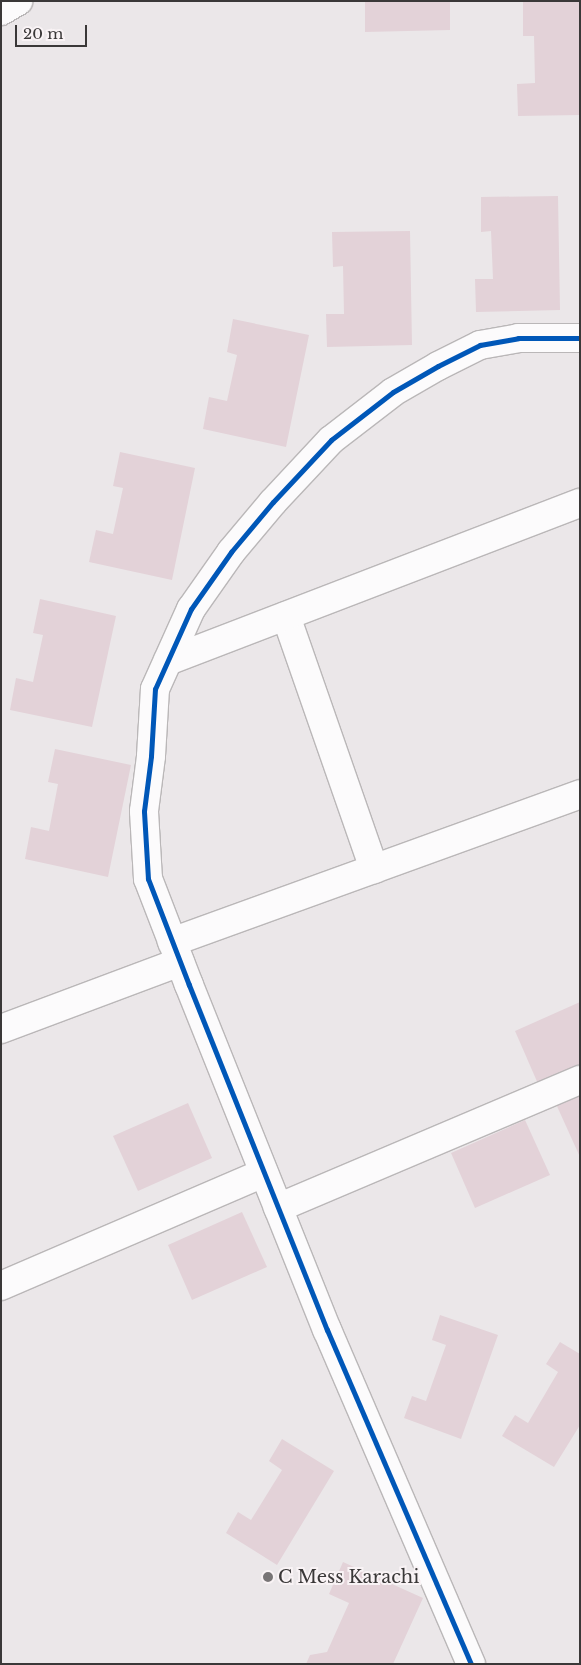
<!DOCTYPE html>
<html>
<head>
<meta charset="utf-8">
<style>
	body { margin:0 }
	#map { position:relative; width:581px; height:1665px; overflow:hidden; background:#ebe7e9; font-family:"Libre Baskerville",serif }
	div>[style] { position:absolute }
	.building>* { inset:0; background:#e3d2d8 }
	.roads { filter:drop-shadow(1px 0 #bab7b8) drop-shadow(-1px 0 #bab7b8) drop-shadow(0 1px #bab7b8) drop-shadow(0 -1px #bab7b8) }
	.minor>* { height:28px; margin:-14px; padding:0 14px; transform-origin:14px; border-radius:14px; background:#fcfbfc }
	.cycleway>* { height:5px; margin:-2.5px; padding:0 2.5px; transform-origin:2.5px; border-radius:2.5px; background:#0057b8 }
	.dots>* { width:14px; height:14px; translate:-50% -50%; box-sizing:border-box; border:2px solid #f9f3f5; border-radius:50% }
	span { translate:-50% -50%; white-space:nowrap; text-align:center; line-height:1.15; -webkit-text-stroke:4px #f9f3f5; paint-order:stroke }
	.poi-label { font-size:18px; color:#3a3838 }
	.left { translate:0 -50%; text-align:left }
	.frame { position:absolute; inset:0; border:2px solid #3a3838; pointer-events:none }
	.scale { position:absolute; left:15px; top:25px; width:72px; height:22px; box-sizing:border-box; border:2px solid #3a3838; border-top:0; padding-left:6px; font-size:15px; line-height:18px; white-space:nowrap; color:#3a3838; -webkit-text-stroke:4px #f9f3f5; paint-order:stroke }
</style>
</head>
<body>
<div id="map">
	<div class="building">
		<div style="clip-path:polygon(365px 1px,450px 1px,450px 30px,365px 32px)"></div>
		<div style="clip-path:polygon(580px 1px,580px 115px,518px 116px,517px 84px,535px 83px,534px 36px,523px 36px,523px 2px)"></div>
		<div style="clip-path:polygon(558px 196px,560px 310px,476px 312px,475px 279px,493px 279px,491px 231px,481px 232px,481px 197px)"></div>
		<div style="clip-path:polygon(410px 231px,412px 345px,327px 347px,326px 314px,344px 314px,343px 266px,333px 267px,332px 232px)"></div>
		<div style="clip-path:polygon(233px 319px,309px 335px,286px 447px,203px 429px,209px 397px,227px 401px,237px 355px,227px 352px)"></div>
		<div style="clip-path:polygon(120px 452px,195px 468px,172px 580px,89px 562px,96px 530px,113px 534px,123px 488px,113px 486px)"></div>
		<div style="clip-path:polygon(40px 599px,116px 616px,92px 727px,10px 710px,16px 678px,33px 682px,43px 635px,33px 633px)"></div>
		<div style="clip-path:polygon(55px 749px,131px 765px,108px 877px,25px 859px,31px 827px,49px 831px,58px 784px,48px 782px)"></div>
		<div style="clip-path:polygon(580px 1002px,580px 1068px,539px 1086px,515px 1031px)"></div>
		<div style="clip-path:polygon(580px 1093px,580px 1157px,556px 1104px)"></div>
		<div style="clip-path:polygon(188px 1103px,212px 1158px,138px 1191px,113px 1136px)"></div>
		<div style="clip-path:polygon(525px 1120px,550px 1175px,475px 1208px,451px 1153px)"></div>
		<div style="clip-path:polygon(242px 1212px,267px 1267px,192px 1300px,168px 1245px)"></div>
		<div style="clip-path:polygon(440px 1315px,498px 1335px,461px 1439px,404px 1418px,412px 1396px,426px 1401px,446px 1345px,432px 1340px)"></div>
		<div style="clip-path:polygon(560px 1342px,580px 1354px,580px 1425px,554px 1467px,502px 1436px,515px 1415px,528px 1423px,558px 1372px,546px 1364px)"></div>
		<div style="clip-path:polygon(282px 1439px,334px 1471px,277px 1565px,226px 1533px,238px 1512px,251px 1520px,282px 1470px,269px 1461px)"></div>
		<div style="clip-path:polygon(343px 1562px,423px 1598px,393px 1664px,306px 1664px,310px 1655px,327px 1652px,349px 1603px,329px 1594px)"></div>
	</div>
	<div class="roads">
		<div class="minor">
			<div style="left:1px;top:11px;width:20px;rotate:-30deg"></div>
			<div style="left:286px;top:616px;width:268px;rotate:70.8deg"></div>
			<div style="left:168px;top:661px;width:441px;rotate:-21deg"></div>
			<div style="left:172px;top:942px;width:434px;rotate:-19.9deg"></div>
			<div style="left:1px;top:1029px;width:191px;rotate:-20.5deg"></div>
			<div style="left:278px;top:1208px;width:328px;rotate:-23deg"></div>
			<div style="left:1px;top:1286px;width:286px;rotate:-23.3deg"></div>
			<div style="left:471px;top:1664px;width:364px;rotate:-113.3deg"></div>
			<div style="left:327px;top:1330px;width:372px;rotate:-111.8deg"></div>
			<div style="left:189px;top:985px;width:114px;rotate:-111.1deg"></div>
			<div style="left:148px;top:879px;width:68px;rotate:-93.4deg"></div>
			<div style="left:144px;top:811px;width:55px;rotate:-82.7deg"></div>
			<div style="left:151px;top:756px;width:67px;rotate:-86.6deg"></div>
			<div style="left:155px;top:689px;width:88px;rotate:-65.8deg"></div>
			<div style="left:191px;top:609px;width:70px;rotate:-54.9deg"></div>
			<div style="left:231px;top:552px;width:65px;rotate:-50deg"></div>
			<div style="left:273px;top:502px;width:85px;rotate:-46.9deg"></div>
			<div style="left:331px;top:440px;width:78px;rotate:-37.7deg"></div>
			<div style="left:393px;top:392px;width:52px;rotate:-30deg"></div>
			<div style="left:438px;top:366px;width:47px;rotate:-26.6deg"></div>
			<div style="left:480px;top:345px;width:39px;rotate:-10deg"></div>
			<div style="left:518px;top:338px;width:62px"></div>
		</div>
	</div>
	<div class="cycleway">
		<div style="left:471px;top:1664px;width:364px;rotate:-113.3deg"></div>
		<div style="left:327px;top:1330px;width:372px;rotate:-111.8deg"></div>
		<div style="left:189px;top:985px;width:114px;rotate:-111.1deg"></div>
		<div style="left:148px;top:879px;width:68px;rotate:-93.4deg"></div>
		<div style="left:144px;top:811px;width:55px;rotate:-82.7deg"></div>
		<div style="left:151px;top:756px;width:67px;rotate:-86.6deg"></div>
		<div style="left:155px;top:689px;width:88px;rotate:-65.8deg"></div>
		<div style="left:191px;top:609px;width:70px;rotate:-54.9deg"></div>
		<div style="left:231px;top:552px;width:65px;rotate:-50deg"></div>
		<div style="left:273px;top:502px;width:85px;rotate:-46.9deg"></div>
		<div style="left:331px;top:440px;width:78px;rotate:-37.7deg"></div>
		<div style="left:393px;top:392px;width:52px;rotate:-30deg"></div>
		<div style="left:438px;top:366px;width:47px;rotate:-26.6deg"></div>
		<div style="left:480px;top:345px;width:39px;rotate:-10deg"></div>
		<div style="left:518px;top:338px;width:62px"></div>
	</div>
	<div class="dots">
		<div style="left:268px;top:1577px;background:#787576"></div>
	</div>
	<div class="poi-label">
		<span class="left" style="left:278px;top:1577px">C Mess Karachi</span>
	</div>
	<div class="frame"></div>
	<div class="scale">20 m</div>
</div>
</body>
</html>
